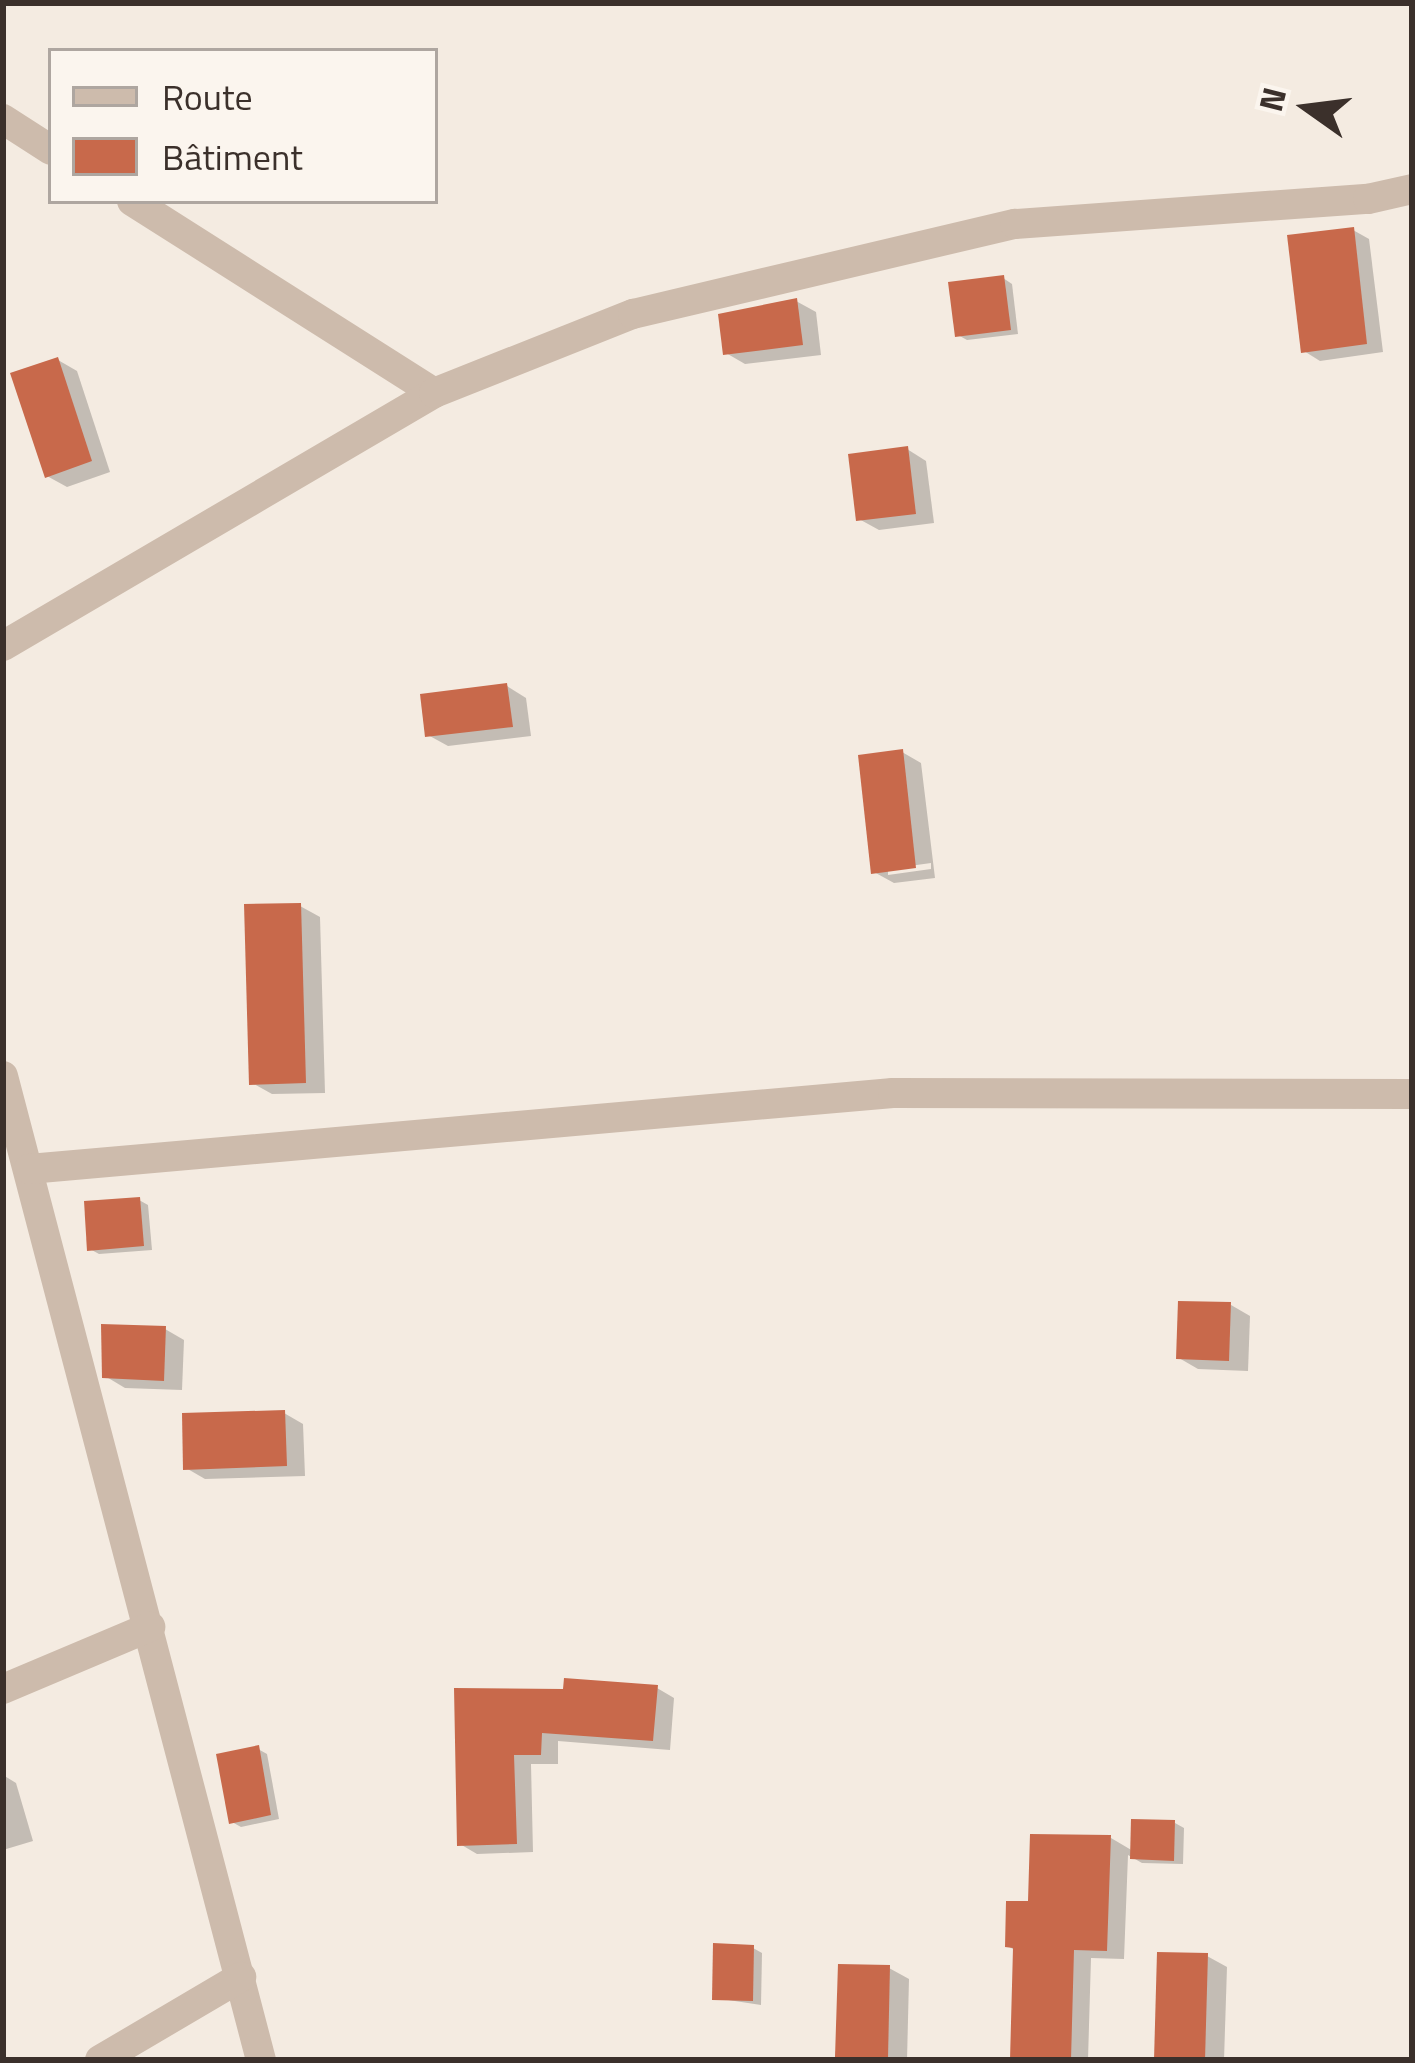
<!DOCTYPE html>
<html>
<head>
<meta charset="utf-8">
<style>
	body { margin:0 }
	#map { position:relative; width:1415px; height:2063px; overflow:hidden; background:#f4ebe1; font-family:"Titillium Web",sans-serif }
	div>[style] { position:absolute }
	.shadow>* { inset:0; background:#0003 }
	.building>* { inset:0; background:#c8694b }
	.minor>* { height:30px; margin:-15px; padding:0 15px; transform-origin:15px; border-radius:15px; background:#cdbbac }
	span { translate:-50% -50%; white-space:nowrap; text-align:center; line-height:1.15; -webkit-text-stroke:9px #fbf5ee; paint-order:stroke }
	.frame { position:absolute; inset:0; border:6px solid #3b302b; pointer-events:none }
	.legend { position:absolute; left:48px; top:48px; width:390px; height:156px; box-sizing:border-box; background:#fbf5ee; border:3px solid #aea6a0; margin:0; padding:15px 21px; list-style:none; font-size:36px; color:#3b302b }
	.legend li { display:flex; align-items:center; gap:24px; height:60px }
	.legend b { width:60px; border:3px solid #aea6a0 }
	.north { position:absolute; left:1247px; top:48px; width:120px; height:120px; -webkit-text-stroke:9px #fbf5ee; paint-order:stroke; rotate:284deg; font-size:33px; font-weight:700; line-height:48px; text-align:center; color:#3b302b }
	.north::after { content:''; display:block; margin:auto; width:42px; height:54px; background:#3b302b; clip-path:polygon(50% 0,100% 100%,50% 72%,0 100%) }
</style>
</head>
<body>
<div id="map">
	<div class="shadow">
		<div style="clip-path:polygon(1353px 230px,1369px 239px,1383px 352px,1320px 361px,1304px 351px)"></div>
		<div style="clip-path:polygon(1003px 278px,1012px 284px,1018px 334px,967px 340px,958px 335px)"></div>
		<div style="clip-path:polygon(796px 301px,816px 312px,821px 355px,745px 364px,726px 353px)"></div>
		<div style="clip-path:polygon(58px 360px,77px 371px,110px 472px,67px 487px,47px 476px)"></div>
		<div style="clip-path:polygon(907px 449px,926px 461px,934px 523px,879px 530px,859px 519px)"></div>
		<div style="clip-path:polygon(507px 686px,526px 698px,531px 736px,448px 746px,428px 735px)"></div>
		<div style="clip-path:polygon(evenodd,902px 752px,921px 763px,935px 878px,894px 883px,874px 872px,902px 752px,931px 863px,931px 869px,888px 875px,888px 869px,931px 863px)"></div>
		<div style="clip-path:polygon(300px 906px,320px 917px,325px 1093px,272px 1094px,252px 1083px)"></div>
		<div style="clip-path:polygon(139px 1200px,148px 1205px,152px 1250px,99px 1254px,90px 1249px)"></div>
		<div style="clip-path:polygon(1231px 1305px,1250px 1316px,1248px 1371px,1198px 1369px,1179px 1358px)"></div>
		<div style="clip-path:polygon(165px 1329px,184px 1340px,182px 1390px,125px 1388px,105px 1376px)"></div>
		<div style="clip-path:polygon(284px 1413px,303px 1424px,305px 1476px,205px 1479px,186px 1468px)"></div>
		<div style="clip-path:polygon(657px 1688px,674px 1698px,670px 1750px,558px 1741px,558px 1764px,531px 1764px,533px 1852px,477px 1854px,460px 1844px,457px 1691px)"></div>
		<div style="clip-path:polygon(258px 1749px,267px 1754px,279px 1819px,241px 1827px,232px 1822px)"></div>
		<div style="clip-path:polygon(3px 1775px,16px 1783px,33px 1841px,3px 1850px)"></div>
		<div style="clip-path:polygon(1175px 1823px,1184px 1828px,1183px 1864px,1142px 1863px,1128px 1855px,1124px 1959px,1091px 1958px,1088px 2060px,1013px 2060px,1016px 1951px,1008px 1946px,1031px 1904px,1111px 1838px,1133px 1851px)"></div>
		<div style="clip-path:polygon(753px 1948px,762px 1953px,761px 2005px,715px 1998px)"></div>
		<div style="clip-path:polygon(1207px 1956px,1227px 1967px,1224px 2060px,1157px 2060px)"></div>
		<div style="clip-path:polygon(889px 1968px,909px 1979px,907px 2060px,847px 2060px,838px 2055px)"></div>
	</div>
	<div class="building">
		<div style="clip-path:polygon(1354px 227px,1367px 344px,1301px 353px,1287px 235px)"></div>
		<div style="clip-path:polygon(1004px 275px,1011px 330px,955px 337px,948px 282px)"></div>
		<div style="clip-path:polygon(797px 298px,803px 345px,723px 355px,718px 314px)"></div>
		<div style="clip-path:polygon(58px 357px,92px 461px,45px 478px,10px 373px)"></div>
		<div style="clip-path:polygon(908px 446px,916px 514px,856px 521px,848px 454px)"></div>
		<div style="clip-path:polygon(507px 683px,513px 727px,425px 737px,420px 694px)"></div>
		<div style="clip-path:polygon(903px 749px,916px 868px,871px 874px,858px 755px)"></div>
		<div style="clip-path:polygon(301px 903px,306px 1083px,249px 1085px,244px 904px)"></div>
		<div style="clip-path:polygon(140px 1197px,144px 1246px,87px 1251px,84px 1201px)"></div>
		<div style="clip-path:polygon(1178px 1301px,1231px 1302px,1229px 1361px,1176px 1359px)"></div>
		<div style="clip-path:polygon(101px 1324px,166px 1326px,164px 1381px,102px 1378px)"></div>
		<div style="clip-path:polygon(285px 1410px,287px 1466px,183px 1470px,182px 1413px)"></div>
		<div style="clip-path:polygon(564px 1678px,658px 1685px,653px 1741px,542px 1733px,541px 1755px,514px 1755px,517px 1844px,457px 1846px,454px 1688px,563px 1689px)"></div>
		<div style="clip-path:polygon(259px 1745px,271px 1815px,229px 1824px,216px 1754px)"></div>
		<div style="clip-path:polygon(1131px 1819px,1175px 1820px,1174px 1861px,1130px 1859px)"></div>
		<div style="clip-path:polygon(1030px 1834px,1111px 1835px,1107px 1951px,1074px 1950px,1071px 2060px,1010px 2060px,1013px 1948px,1005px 1947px,1006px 1901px,1028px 1901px)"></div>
		<div style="clip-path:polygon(713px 1943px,754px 1945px,753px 2001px,712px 2000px)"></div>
		<div style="clip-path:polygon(1157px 1952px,1208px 1953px,1205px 2060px,1154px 2060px)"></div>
		<div style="clip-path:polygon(838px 1964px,890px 1965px,888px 2058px,835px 2057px)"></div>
	</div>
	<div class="minor">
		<div style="left:3px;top:119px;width:57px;rotate:32.9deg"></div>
		<div style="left:132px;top:201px;width:358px;rotate:32.4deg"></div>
		<div style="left:3px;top:646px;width:500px;rotate:-30.4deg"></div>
		<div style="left:434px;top:393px;width:214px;rotate:-21.7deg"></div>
		<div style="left:633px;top:314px;width:392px;rotate:-13.3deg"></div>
		<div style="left:1015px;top:224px;width:354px;rotate:-4.1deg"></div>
		<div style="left:1368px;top:199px;width:45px;rotate:-12.8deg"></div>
		<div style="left:3px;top:1076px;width:1017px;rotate:75.31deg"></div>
		<div style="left:29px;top:1169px;width:867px;rotate:-5.03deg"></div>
		<div style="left:893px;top:1093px;width:519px;rotate:0.11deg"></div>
		<div style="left:3px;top:1689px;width:160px;rotate:-22.9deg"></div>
		<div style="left:100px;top:2060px;width:164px;rotate:-30.5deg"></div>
	</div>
	<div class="frame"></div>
	<ul class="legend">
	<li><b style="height:15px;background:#cdbbac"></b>Route</li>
	<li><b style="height:33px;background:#c8694b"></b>Bâtiment</li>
	</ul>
	<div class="north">N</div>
</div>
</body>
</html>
